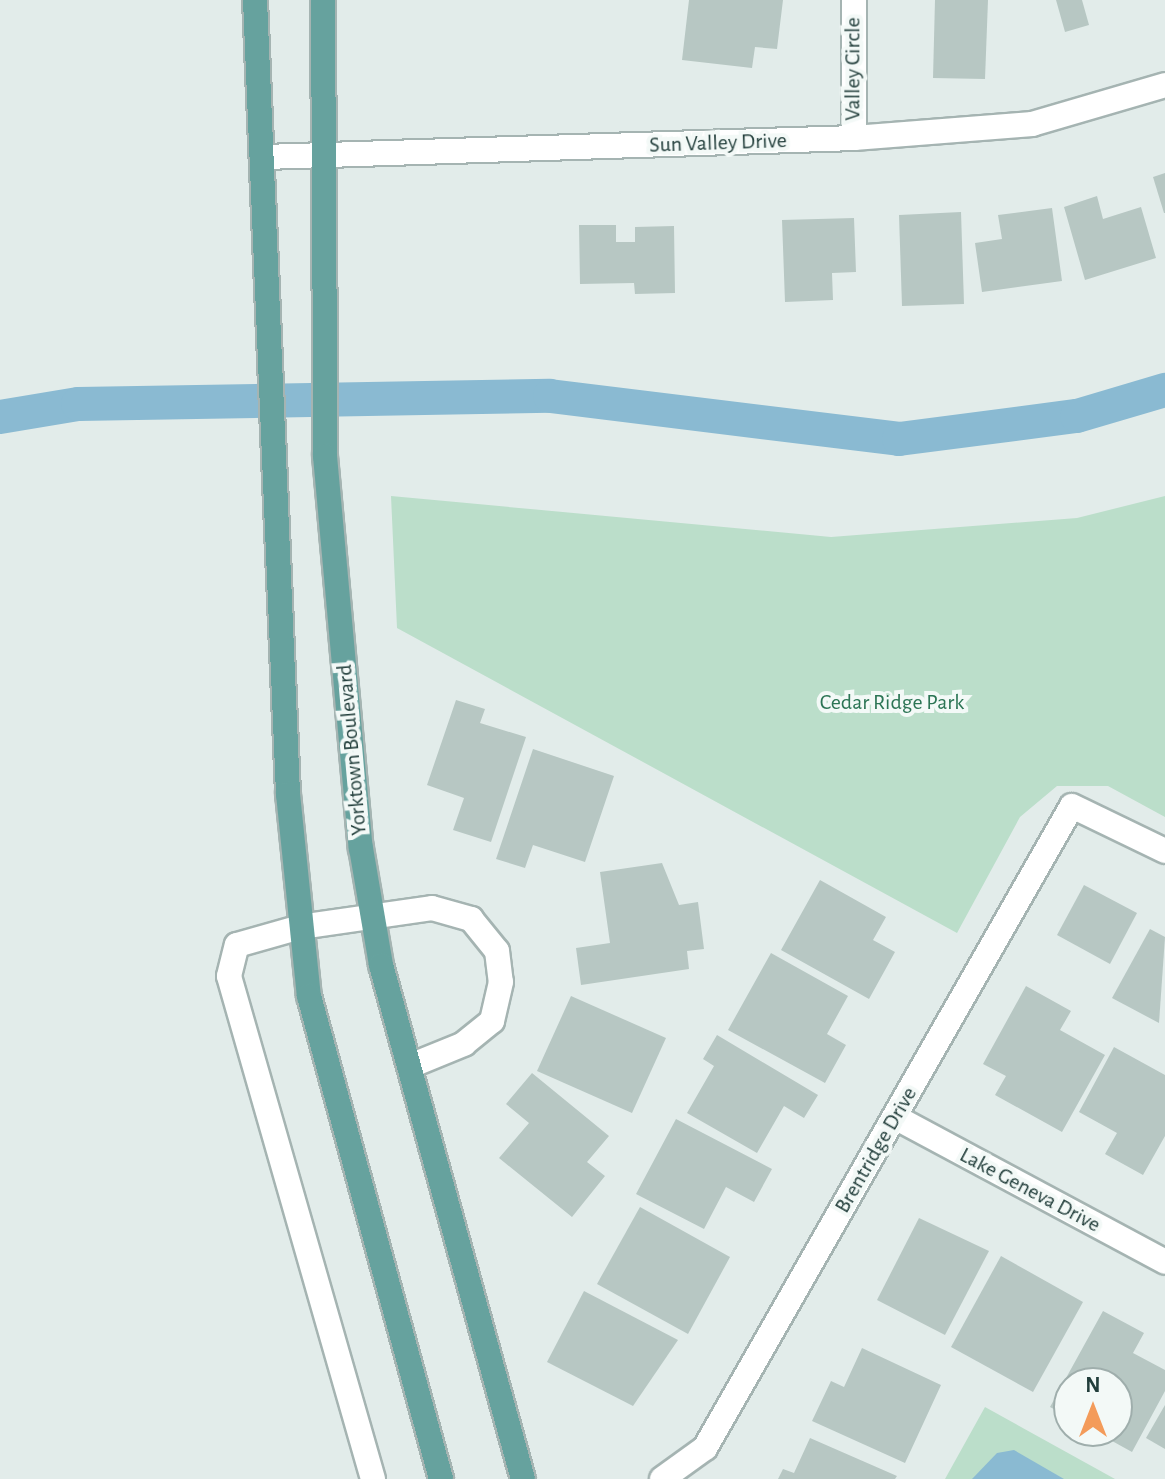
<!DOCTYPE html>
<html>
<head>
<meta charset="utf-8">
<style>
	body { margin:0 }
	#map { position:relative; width:1165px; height:1479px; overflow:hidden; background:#e2ecea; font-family:"Alegreya Sans",sans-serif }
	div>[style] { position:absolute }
	.green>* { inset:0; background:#bbdeca }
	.water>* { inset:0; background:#8abad2 }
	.canal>* { height:34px; margin:-17px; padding:0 17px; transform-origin:17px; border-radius:17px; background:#8abad2 }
	.building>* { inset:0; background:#b7c7c3 }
	.roads { filter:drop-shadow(2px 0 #a5b4b2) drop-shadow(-2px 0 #a5b4b2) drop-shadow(0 2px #a5b4b2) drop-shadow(0 -2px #a5b4b2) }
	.minor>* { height:24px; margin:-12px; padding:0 12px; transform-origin:12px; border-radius:12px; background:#fff }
	.major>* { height:24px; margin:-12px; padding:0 12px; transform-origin:12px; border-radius:12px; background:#66a29e }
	span { translate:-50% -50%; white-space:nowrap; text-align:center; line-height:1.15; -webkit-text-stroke:8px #f3f9f7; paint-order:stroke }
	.street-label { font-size:22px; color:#223e3b }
	.park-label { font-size:22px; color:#2c7555 }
	.north { position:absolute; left:1053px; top:1367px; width:80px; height:80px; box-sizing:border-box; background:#f3f9f7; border:2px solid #9faeac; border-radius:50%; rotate:0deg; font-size:22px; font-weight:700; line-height:32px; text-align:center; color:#223e3b }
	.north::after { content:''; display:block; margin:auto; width:28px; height:36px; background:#f39b5a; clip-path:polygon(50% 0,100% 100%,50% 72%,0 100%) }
</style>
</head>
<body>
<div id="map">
	<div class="green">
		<div style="clip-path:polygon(391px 496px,831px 537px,1077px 518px,1165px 496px,1165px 817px,1108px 786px,1057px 786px,1020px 817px,957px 933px,397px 628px)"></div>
		<div style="clip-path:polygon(985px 1407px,1115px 1479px,945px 1479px)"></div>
	</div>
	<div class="water">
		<div style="clip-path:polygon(1014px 1450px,1064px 1479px,972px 1479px,997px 1453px)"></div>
	</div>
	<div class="canal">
		<div style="left:0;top:417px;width:79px;rotate:-9.5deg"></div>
		<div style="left:78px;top:404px;width:472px;rotate:-1deg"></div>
		<div style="left:550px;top:396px;width:352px;rotate:7deg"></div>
		<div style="left:899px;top:439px;width:179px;rotate:-7.4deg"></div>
		<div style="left:1077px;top:416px;width:92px;rotate:-16.5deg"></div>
	</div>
	<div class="building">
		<div style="clip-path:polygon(689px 0,783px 0,777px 49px,755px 47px,752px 68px,682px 60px)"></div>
		<div style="clip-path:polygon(935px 0,988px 0,985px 79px,933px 78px)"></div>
		<div style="clip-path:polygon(1056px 0,1082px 0,1089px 25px,1065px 32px)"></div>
		<div style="clip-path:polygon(1165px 173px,1165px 213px,1164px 213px,1153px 177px)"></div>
		<div style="clip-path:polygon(1097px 196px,1103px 219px,1141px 207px,1156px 258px,1085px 280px,1064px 207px)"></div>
		<div style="clip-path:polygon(1052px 208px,1062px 281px,982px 292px,975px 243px,1002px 239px,998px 215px)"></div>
		<div style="clip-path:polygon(961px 212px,964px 304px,902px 306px,899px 215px)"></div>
		<div style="clip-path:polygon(854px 218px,856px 272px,832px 273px,833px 300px,785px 302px,782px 220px)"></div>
		<div style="clip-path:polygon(579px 225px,616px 225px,616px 242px,635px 242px,635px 227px,674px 226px,675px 293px,635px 294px,634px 283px,580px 284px)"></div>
		<div style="clip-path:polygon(456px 700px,485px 709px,480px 723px,526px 737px,491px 842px,453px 830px,464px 798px,427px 785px)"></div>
		<div style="clip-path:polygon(533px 749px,614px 776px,585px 862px,533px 845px,525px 868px,496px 859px)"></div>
		<div style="clip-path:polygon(662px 863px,679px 905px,698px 902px,704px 949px,687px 951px,689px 969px,581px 985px,576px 948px,610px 943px,600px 872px)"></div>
		<div style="clip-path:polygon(820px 880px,886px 917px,873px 940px,895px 952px,869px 999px,781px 950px)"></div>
		<div style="clip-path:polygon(1084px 885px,1137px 913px,1110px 964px,1057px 935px)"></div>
		<div style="clip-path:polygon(1150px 929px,1165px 937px,1159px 1023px,1112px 998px)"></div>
		<div style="clip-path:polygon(771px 953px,848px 996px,827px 1034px,846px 1045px,825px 1083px,728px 1030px)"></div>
		<div style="clip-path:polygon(1026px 986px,1071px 1011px,1060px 1030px,1105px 1055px,1062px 1132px,995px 1095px,1006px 1076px,983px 1064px)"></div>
		<div style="clip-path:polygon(571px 996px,666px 1038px,632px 1113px,537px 1071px)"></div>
		<div style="clip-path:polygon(717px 1035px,818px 1095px,804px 1118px,784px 1106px,757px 1153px,687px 1113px,714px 1066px,703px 1059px)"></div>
		<div style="clip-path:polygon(1114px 1047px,1165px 1075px,1165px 1136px,1143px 1175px,1105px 1154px,1117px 1133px,1079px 1112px)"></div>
		<div style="clip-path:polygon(532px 1073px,609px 1136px,587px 1162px,605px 1176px,572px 1217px,499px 1158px,529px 1123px,506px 1104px)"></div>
		<div style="clip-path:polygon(676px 1119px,772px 1169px,754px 1202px,726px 1187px,704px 1229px,636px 1194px)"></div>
		<div style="clip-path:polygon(640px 1207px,730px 1257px,688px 1334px,597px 1284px)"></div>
		<div style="clip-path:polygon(919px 1218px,989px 1251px,945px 1335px,877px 1300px)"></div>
		<div style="clip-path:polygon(1001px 1256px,1083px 1302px,1033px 1392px,951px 1347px)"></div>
		<div style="clip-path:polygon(584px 1291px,678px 1340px,633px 1406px,547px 1362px)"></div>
		<div style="clip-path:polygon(1103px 1311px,1144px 1333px,1133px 1353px,1165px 1370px,1165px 1391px,1132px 1452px,1094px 1431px,1117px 1431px,1117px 1383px,1069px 1383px,1069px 1417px,1050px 1407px)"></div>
		<div style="clip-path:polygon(862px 1348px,941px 1385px,905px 1463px,812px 1421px,831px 1381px,844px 1387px)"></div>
		<div style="clip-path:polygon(1165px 1405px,1165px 1449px,1146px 1438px)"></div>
		<div style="clip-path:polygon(810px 1438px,897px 1476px,895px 1479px,778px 1479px,783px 1469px,794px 1473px)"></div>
	</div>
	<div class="roads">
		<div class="minor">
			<div style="left:854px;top:138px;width:138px;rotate:-90deg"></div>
			<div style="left:264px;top:157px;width:590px;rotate:-1.84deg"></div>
			<div style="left:854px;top:138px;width:179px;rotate:-4.5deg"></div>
			<div style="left:1032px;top:124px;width:139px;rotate:-16.3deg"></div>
			<div style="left:895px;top:1117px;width:306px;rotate:28.2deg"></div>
			<div style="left:373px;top:1479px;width:523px;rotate:-105.98deg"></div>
			<div style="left:229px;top:976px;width:32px;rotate:-76deg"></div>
			<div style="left:237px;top:945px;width:66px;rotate:-15.9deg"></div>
			<div style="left:300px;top:927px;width:133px;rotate:-8.2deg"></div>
			<div style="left:432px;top:908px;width:41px;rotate:15.8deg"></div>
			<div style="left:471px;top:919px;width:41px;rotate:50.9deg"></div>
			<div style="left:497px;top:951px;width:31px;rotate:83deg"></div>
			<div style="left:501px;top:982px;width:40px;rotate:103deg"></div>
			<div style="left:492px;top:1021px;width:36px;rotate:141deg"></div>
			<div style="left:464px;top:1044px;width:58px;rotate:157.8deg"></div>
			<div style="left:662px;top:1479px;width:53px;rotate:-35.8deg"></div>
			<div style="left:705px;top:1448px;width:739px;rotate:-60.25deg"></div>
			<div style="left:1072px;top:806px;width:103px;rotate:25.8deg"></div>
		</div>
		<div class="major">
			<div style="left:255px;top:0;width:795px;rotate:87.62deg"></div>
			<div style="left:288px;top:794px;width:203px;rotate:84.1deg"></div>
			<div style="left:309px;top:996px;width:501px;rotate:74.71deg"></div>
			<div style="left:323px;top:0;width:456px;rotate:89.7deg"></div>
			<div style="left:325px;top:456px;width:394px;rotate:84.8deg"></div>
			<div style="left:361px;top:848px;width:119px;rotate:80.3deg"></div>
			<div style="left:381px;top:965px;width:533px;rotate:74.56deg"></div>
		</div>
	</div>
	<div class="street-label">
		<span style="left:853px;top:69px;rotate:-90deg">Valley Circle</span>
		<span style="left:718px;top:143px;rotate:-2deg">Sun Valley Drive</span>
		<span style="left:352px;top:750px;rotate:-95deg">Yorktown Boulevard</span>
		<span style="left:876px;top:1150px;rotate:-60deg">Brentridge Drive</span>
		<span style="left:1030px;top:1190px;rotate:28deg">Lake Geneva Drive</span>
	</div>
	<div class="park-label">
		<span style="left:892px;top:703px">Cedar Ridge Park</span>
	</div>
	<div class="north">N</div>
</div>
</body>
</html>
